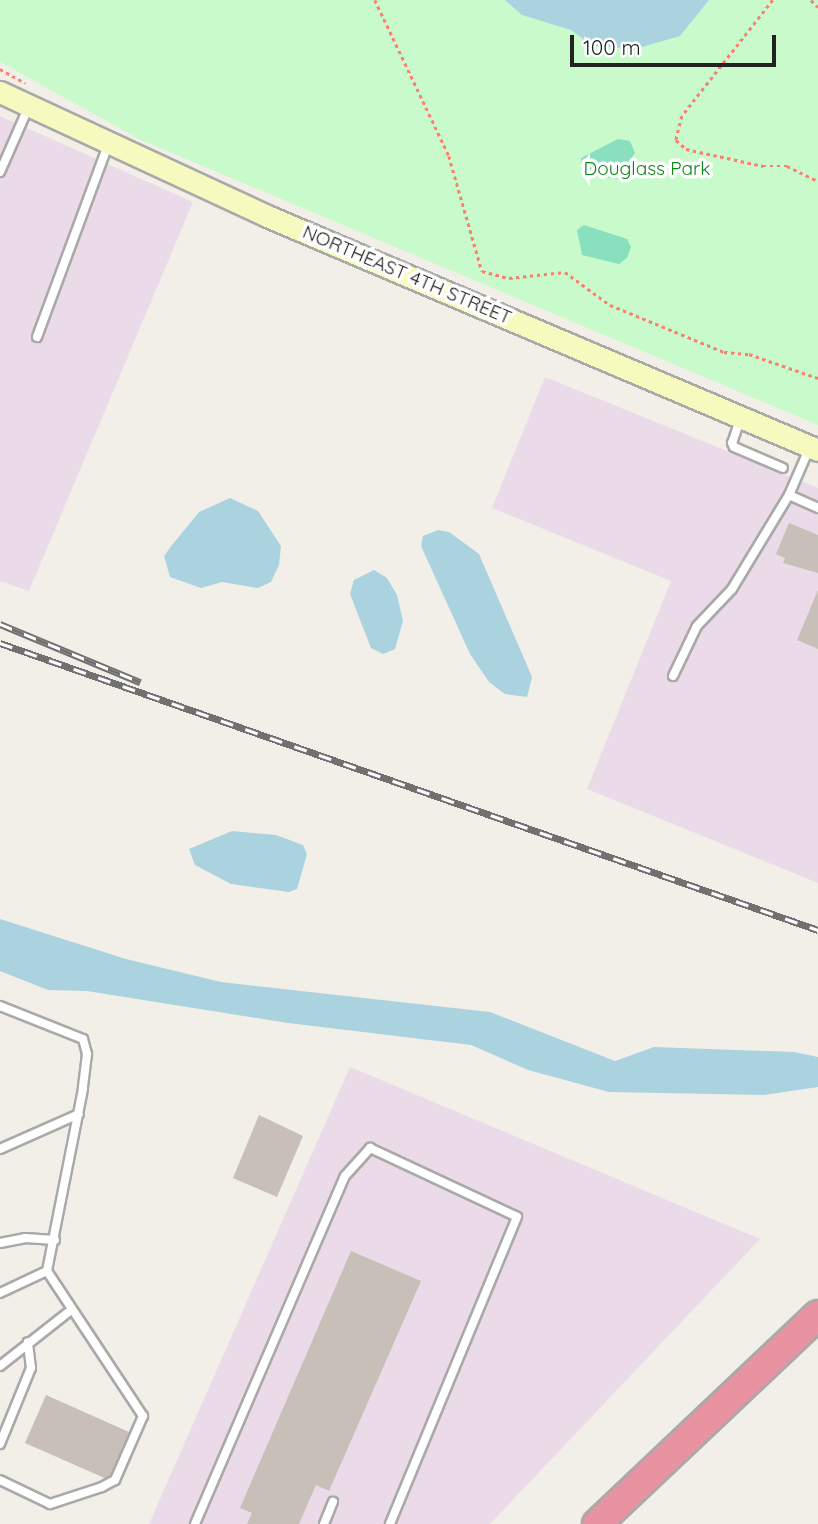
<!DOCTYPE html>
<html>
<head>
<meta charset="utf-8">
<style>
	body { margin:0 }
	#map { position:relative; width:818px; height:1524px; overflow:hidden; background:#f2efe9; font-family:Quicksand,sans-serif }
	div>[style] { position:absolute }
	.industrial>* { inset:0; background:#ebdbe8 }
	.park>* { inset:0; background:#c8facc }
	.pitch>* { inset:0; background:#88e0be }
	.water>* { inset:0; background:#aad3df }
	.building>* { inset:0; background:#c7bfb8 }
	.path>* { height:2.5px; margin-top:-1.25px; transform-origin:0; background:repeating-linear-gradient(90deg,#fa8072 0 3.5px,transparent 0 7px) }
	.roads { filter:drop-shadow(2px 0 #a9a9a9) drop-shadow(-2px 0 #a9a9a9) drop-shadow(0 2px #a9a9a9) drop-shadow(0 -2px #a9a9a9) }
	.lane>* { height:8px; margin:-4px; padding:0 4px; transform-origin:4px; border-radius:4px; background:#fff }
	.secondary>* { height:21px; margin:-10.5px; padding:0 10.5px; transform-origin:10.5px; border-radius:10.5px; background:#f7fabf }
	.highway>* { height:28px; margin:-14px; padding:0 14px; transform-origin:14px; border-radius:14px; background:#e892a2 }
	.rail>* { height:7px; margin-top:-3.5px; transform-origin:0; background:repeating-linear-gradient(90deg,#fff 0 13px,#707070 0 26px); box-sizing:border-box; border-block:2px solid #707070 }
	span { translate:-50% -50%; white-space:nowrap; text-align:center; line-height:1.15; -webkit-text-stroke:7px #fff; paint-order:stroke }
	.park-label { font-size:19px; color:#0c8416 }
	.street-label { font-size:19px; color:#222 }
	.scale { position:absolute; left:570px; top:35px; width:206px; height:32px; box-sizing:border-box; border:4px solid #222; border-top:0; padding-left:9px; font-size:21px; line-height:24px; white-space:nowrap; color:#222; -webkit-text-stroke:5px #fff; paint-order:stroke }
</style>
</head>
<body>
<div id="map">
	<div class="industrial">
		<div style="clip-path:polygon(0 116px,193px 202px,29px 591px,0 581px)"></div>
		<div style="clip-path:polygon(545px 377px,818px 488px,818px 883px,587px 789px,671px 581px,492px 508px)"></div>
		<div style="clip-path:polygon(350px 1067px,760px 1239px,490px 1524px,149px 1524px)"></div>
	</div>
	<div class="park">
		<div style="clip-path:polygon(0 0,818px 0,818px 425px,141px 140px,0 62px)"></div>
	</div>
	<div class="pitch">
		<div style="clip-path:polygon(618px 139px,630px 141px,635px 153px,617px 179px,583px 175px,581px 158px)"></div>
		<div style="clip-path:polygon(584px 225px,627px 239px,631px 247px,627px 258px,619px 264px,582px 255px,577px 230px)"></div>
	</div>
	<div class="water">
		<div style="clip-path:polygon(505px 0,709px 0,680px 36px,635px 49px,593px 46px,571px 30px,522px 15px)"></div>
		<div style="clip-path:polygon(230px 498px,258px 511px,281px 546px,279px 565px,271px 582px,258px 588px,222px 582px,201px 588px,170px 577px,164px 556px,172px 545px,199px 512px)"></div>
		<div style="clip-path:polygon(438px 530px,449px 532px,479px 554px,532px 677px,527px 697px,505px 694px,489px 682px,470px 654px,421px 546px,423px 536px)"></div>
		<div style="clip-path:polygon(374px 570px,387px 578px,397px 595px,403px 621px,395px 649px,383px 654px,371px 648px,350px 594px,354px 580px)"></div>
		<div style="clip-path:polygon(232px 831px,276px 835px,303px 845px,307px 854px,297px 889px,289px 892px,231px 884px,195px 865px,189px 849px)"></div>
		<div style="clip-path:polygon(0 919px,126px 959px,221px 982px,490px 1012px,615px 1061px,654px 1047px,794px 1052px,818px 1057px,818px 1087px,764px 1095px,609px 1092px,528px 1070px,471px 1045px,288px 1023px,87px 991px,48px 990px,0 971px)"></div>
	</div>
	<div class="building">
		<div style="clip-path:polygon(789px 523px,818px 535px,818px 573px,783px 563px,785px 558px,776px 554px)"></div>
		<div style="clip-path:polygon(818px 590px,818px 649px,797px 640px)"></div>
		<div style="clip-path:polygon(259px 1115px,303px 1136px,277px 1197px,233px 1178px)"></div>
		<div style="clip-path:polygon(351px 1251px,421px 1281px,329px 1491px,316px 1485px,299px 1524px,247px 1524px,252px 1513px,240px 1508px)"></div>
		<div style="clip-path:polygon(46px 1395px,129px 1432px,109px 1480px,25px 1443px)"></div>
	</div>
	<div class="path">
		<div style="left:375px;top:0;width:173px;rotate:64.6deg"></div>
		<div style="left:449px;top:156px;width:120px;rotate:74deg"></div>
		<div style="left:482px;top:271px;width:28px;rotate:15deg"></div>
		<div style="left:509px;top:278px;width:56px;rotate:-6.1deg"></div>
		<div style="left:565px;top:272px;width:56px;rotate:36.3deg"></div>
		<div style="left:610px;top:305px;width:123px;rotate:22.4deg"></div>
		<div style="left:724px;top:352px;width:25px;rotate:5deg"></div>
		<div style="left:749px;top:354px;width:73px;rotate:19.2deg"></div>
		<div style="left:773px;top:0;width:147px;rotate:128.1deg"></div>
		<div style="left:682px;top:116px;width:25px;rotate:104deg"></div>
		<div style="left:676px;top:140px;width:13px;rotate:42deg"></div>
		<div style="left:686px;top:149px;width:79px;rotate:12.4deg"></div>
		<div style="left:763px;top:166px;width:24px"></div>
		<div style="left:787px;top:166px;width:34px;rotate:26deg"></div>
		<div style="left:811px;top:0;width:10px;rotate:45deg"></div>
		<div style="left:0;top:69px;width:29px;rotate:29deg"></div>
	</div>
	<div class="roads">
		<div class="lane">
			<div style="left:0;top:172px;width:72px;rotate:-66.3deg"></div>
			<div style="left:37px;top:337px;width:205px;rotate:-69.7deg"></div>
			<div style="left:740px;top:420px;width:24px;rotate:109deg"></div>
			<div style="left:732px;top:443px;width:4px;rotate:63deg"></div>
			<div style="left:734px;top:447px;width:53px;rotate:23.2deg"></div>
			<div style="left:809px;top:449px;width:50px;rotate:113.5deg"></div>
			<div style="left:789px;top:495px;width:32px;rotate:24deg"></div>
			<div style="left:673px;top:676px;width:55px;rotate:-64.4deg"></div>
			<div style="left:697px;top:626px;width:51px;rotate:-46.6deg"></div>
			<div style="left:732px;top:589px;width:110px;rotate:-58.8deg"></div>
			<div style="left:0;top:1006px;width:89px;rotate:21.7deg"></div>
			<div style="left:83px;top:1039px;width:16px;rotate:75deg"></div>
			<div style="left:87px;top:1054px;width:35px;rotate:97deg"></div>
			<div style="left:83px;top:1089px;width:186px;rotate:101.2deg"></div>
			<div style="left:47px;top:1271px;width:174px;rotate:56.5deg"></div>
			<div style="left:143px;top:1416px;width:70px;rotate:113.6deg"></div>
			<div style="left:115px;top:1480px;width:15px;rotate:152deg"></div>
			<div style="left:102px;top:1487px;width:55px;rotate:161.9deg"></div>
			<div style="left:50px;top:1504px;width:55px;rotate:-154.4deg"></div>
			<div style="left:0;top:1149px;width:86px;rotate:-23.9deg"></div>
			<div style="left:0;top:1243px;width:25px;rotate:-11deg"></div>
			<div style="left:25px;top:1238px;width:30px;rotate:4deg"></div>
			<div style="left:0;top:1293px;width:52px;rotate:-25.1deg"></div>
			<div style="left:0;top:1366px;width:89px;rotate:-38.2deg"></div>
			<div style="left:0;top:1444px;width:82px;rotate:-67.8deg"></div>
			<div style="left:31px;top:1368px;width:26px;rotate:-97deg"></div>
			<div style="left:195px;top:1524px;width:379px;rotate:-66.7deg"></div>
			<div style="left:345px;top:1176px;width:38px;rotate:-48deg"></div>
			<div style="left:370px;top:1148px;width:162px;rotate:25.1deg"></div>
			<div style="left:517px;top:1217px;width:332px;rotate:112.5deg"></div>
			<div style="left:324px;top:1524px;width:24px;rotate:-68deg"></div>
		</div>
		<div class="secondary">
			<div style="left:0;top:92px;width:294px;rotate:24.9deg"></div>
			<div style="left:267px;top:216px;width:599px;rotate:23.01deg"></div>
		</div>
		<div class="highway">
			<div style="left:597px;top:1524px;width:304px;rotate:-43.4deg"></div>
		</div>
	</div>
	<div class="rail">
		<div style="left:0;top:624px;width:152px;rotate:22.5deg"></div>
		<div style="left:0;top:643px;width:867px;rotate:19.33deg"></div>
	</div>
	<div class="park-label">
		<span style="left:647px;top:169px">Douglass Park</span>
	</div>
	<div class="street-label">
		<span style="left:407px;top:275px;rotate:23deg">NORTHEAST 4TH STREET</span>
	</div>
	<div class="scale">100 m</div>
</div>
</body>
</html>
